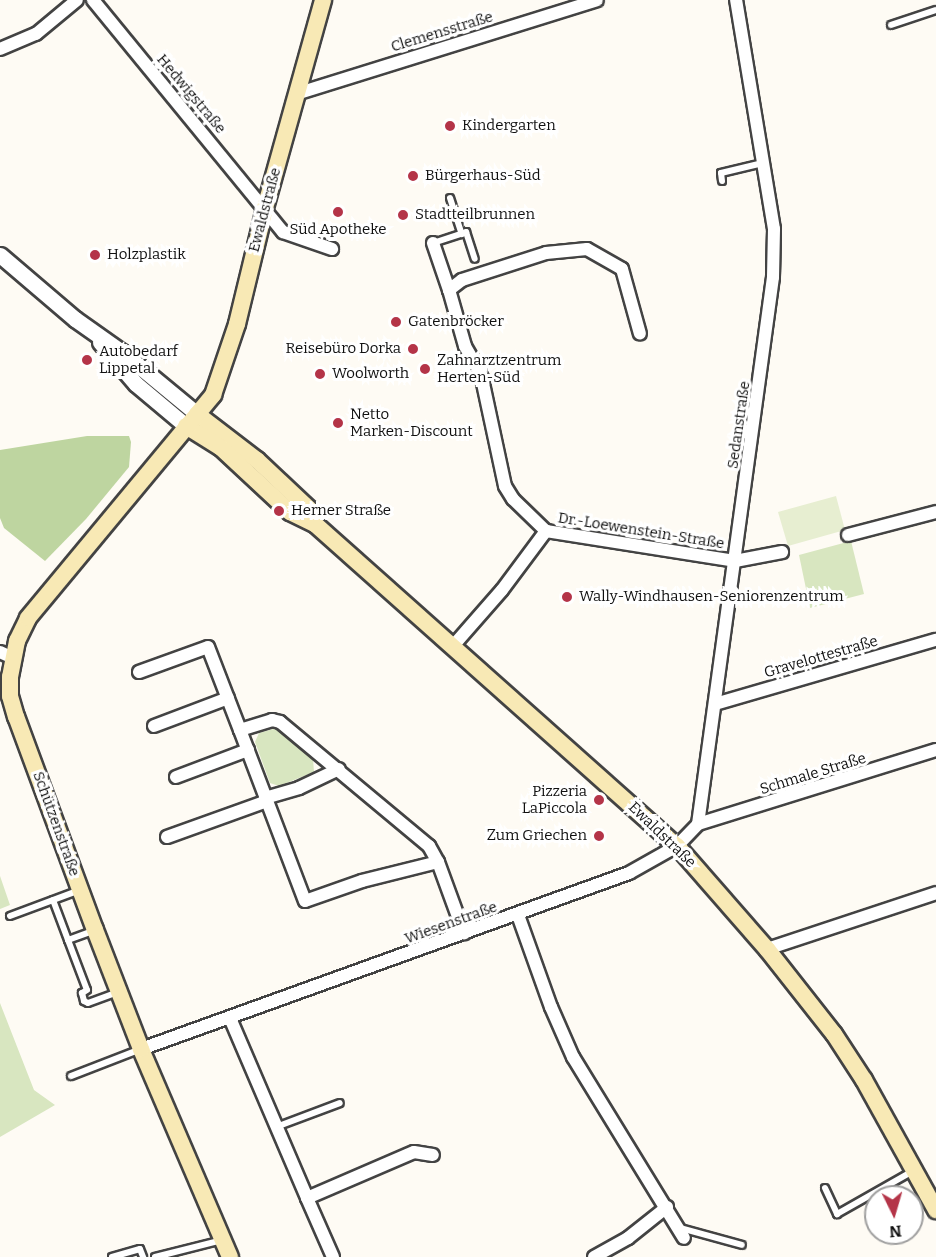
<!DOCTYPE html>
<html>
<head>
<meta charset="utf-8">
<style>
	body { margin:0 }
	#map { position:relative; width:936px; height:1257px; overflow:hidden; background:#fefbf4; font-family:Bitter,serif }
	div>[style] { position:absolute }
	.green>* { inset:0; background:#d8e6c0 }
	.forest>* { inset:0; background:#bed5a0 }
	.pitch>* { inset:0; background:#e7eed1 }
	.roads { filter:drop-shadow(2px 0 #434343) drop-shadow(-2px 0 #434343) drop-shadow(0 2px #434343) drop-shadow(0 -2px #434343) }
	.service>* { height:6px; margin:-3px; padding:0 3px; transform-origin:3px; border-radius:3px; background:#fff }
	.minor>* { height:12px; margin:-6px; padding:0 6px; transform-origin:6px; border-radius:6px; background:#fff }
	.tertiary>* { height:15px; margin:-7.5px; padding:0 7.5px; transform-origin:7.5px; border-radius:7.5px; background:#fff }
	.secondary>* { height:16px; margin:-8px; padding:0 8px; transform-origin:8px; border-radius:8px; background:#f8e9b5 }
	.dots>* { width:16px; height:16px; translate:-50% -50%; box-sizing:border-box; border:3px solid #fff; border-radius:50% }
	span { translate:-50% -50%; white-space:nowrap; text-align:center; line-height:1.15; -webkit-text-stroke:6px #fff; paint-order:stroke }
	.street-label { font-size:15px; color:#101010 }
	.poi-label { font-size:15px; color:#101010 }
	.left { translate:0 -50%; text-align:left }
	.right { translate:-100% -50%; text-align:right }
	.north { position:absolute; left:864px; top:1185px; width:60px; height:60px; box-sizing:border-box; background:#fff; border:2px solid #9f9f9f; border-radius:50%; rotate:175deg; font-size:16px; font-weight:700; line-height:24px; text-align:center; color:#101010 }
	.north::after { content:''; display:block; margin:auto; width:21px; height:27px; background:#b43448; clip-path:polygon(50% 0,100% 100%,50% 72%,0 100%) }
</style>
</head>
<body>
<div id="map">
	<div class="green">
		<div style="clip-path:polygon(851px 541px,864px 594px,810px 608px,799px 555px)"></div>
		<div style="clip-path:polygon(273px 729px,278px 729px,313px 759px,314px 772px,279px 786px,270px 783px,255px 742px,259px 733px)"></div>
		<div style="clip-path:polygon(0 876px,10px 905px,0 909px)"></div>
		<div style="clip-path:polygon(0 1003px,34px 1090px,55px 1105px,0 1137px)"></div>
	</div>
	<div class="forest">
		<div style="clip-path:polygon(87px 436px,129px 436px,131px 442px,129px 467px,86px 519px,45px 561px,4px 528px,0 518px,0 450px)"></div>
	</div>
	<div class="pitch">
		<div style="clip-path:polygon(836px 496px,845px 530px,788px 546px,778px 512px)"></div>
	</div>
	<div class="roads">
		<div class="service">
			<div style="left:891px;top:25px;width:47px;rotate:-18.4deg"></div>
			<div style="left:722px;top:181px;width:8px;rotate:-97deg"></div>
			<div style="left:721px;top:173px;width:43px;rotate:-13.4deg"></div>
			<div style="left:450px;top:198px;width:38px;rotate:72deg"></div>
			<div style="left:433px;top:243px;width:35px;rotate:-18deg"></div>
			<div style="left:466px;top:232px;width:28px;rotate:72deg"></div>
			<div style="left:53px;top:900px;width:43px;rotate:69.4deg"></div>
			<div style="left:68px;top:940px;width:29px;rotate:-20deg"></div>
			<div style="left:10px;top:916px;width:75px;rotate:-20.4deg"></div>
			<div style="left:68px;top:940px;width:53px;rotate:69.2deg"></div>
			<div style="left:87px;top:990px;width:6px;rotate:149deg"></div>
			<div style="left:82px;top:993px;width:8px;rotate:76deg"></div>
			<div style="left:84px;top:1001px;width:4px;rotate:27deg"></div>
			<div style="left:88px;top:1003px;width:32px;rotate:-20deg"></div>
			<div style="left:71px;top:1076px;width:75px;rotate:-21.1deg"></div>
			<div style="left:276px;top:1127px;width:68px;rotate:-20.6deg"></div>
			<div style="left:825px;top:1188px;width:29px;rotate:65deg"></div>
			<div style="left:837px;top:1214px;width:87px;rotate:-29.5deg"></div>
			<div style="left:680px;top:1228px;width:64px;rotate:15.3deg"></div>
			<div style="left:112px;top:1257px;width:29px;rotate:-16deg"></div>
			<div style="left:140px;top:1249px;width:9px;rotate:69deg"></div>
			<div style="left:155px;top:1257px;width:69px;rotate:-14.2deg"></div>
		</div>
		<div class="minor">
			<div style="left:93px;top:0;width:300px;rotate:50.7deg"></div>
			<div style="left:283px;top:232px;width:52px;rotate:19.1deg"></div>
			<div style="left:0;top:49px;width:39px;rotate:-23deg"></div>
			<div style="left:36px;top:34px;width:53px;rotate:-39.7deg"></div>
			<div style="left:296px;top:94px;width:315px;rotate:-17.3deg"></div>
			<div style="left:433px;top:243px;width:50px;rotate:71.2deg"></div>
			<div style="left:546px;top:531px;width:46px;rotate:-135.9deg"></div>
			<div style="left:513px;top:499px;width:15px;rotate:-122deg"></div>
			<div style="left:505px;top:486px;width:115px;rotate:-102.1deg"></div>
			<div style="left:481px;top:374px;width:32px;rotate:-120deg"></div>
			<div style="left:465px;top:346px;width:58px;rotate:-105.9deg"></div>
			<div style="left:449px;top:290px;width:16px;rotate:-38deg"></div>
			<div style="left:462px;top:280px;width:88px;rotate:-17.8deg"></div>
			<div style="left:546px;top:253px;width:41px;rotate:-5.6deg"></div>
			<div style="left:587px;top:249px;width:40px;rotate:29.7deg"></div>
			<div style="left:622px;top:269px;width:67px;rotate:74.5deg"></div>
			<div style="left:848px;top:535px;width:91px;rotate:-14.6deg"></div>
			<div style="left:453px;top:646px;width:74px;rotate:-48.8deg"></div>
			<div style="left:502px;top:590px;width:74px;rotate:-53.3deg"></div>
			<div style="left:546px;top:531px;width:191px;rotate:9deg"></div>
			<div style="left:735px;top:561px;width:48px;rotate:-10.8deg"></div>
			<div style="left:0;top:652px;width:14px;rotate:25deg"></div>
			<div style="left:139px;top:672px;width:73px;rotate:-19.9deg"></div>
			<div style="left:208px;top:647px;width:89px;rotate:68.9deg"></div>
			<div style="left:715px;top:704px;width:230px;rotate:-16.2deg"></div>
			<div style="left:154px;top:726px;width:79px;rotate:-20.7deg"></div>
			<div style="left:176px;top:777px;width:77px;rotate:-20.6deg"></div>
			<div style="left:265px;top:798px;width:35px;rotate:-16deg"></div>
			<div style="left:299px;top:788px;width:44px;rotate:-25.4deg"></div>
			<div style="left:698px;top:824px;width:249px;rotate:-17.3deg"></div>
			<div style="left:167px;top:837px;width:106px;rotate:-19.8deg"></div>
			<div style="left:438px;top:862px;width:78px;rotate:166deg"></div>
			<div style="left:362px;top:881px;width:60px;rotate:160.7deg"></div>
			<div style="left:305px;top:901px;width:183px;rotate:-110.8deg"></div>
			<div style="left:240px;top:730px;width:34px;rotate:-17deg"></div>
			<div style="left:272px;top:720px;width:8px;rotate:14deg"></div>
			<div style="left:280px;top:722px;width:194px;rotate:39.8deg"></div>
			<div style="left:429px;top:846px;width:18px;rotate:61deg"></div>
			<div style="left:438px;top:862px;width:76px;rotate:69.9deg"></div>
			<div style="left:518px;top:915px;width:98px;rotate:70.3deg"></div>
			<div style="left:551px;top:1007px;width:55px;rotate:66.3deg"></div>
			<div style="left:573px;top:1057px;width:212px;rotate:58.5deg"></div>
			<div style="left:767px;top:949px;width:178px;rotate:-18.3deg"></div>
			<div style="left:230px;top:1018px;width:196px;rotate:66.8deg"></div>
			<div style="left:141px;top:1049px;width:519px;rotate:-19.83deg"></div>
			<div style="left:629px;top:873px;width:55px;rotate:-29.4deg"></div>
			<div style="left:677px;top:846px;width:30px;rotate:-46deg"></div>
			<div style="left:698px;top:824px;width:552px;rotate:-82.19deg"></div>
			<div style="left:773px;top:277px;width:48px;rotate:-88.8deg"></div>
			<div style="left:774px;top:229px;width:232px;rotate:-99.4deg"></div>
			<div style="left:333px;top:1257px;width:64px;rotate:-113.8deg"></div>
			<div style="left:307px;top:1198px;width:116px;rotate:-23.3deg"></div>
			<div style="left:414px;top:1152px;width:19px;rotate:9deg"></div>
			<div style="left:594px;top:1257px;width:39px;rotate:-29deg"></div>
			<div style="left:628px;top:1238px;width:50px;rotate:-38.5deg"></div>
		</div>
		<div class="tertiary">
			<div style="left:0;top:255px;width:99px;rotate:40.5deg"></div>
			<div style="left:75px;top:319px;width:57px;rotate:35.1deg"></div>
			<div style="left:122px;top:352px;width:97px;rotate:39.6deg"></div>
			<div style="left:100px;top:342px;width:55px;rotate:49.4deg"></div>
			<div style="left:136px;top:384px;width:65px;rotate:40deg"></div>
		</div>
		<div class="secondary">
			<div style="left:197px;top:414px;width:76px;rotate:37.5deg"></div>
			<div style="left:257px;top:460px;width:71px;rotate:43.3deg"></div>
			<div style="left:309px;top:509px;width:16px;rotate:68deg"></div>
			<div style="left:186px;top:426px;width:40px;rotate:32deg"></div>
			<div style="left:220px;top:447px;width:96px;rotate:42.9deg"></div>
			<div style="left:290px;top:512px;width:28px;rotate:26deg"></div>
			<div style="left:315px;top:524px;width:484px;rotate:41.7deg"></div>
			<div style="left:677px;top:846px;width:137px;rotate:48.9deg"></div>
			<div style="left:767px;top:949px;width:108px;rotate:51.8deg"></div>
			<div style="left:834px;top:1034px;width:55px;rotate:56.9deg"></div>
			<div style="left:864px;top:1080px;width:149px;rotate:61deg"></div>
			<div style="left:230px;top:1257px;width:226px;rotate:-113.2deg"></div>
			<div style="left:141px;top:1049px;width:128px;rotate:-111.1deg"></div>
			<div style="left:95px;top:930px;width:227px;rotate:-110.3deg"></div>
			<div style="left:16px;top:717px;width:22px;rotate:-106deg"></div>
			<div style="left:10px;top:696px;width:19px;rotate:-90deg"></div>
			<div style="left:10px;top:677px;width:37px;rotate:-79deg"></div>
			<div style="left:17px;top:641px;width:25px;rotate:-64deg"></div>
			<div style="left:28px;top:618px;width:290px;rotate:-50.3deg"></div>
			<div style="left:213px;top:395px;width:75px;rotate:-71.3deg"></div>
			<div style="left:237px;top:324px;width:119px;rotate:-76.4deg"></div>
			<div style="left:265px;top:208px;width:216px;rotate:-74.4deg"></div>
		</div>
	</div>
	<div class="dots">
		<div style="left:450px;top:126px;background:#b43448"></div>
		<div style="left:413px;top:176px;background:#b43448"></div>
		<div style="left:338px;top:212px;background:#b43448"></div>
		<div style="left:403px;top:215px;background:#b43448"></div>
		<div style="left:95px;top:255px;background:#b43448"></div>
		<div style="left:396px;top:322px;background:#b43448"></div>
		<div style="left:413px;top:349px;background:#b43448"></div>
		<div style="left:87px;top:360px;background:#b43448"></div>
		<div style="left:425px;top:369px;background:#b43448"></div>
		<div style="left:320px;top:374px;background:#b43448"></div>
		<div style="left:338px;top:423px;background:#b43448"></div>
		<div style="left:279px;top:511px;background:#b43448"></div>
		<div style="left:567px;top:597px;background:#b43448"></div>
		<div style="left:599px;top:800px;background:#b43448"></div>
		<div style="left:599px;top:836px;background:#b43448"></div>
	</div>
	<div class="street-label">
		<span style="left:442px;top:32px;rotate:-17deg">Clemensstraße</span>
		<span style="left:191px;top:94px;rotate:50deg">Hedwigstraße</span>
		<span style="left:265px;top:210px;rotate:-75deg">Ewaldstraße</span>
		<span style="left:739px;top:425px;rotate:-82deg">Sedanstraße</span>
		<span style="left:641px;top:531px;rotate:9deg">Dr.-Loewenstein-Straße</span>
		<span style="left:821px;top:657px;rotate:-16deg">Gravelottestraße</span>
		<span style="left:813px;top:774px;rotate:-17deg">Schmale Straße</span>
		<span style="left:56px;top:824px;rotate:70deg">Schützenstraße</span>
		<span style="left:662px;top:835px;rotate:44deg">Ewaldstraße</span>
		<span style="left:451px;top:923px;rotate:-20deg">Wiesenstraße</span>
	</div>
	<div class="poi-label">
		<span class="left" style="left:462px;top:126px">Kindergarten</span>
		<span class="left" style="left:425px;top:176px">Bürgerhaus-Süd</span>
		<span class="left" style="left:415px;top:215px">Stadtteilbrunnen</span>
		<span style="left:338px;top:230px">Süd Apotheke</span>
		<span class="left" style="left:107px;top:255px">Holzplastik</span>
		<span class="left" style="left:408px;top:322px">Gatenbröcker</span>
		<span class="right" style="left:401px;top:349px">Reisebüro Dorka</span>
		<span class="left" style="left:99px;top:360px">Autobedarf<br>Lippetal</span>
		<span class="left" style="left:437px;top:369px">Zahnarztzentrum<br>Herten-Süd</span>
		<span class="left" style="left:332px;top:374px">Woolworth</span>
		<span class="left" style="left:350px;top:423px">Netto<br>Marken-Discount</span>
		<span class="left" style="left:291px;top:511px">Herner Straße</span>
		<span class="left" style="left:579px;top:597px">Wally-Windhausen-Seniorenzentrum</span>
		<span class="right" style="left:587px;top:800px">Pizzeria<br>LaPiccola</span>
		<span class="right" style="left:587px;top:836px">Zum Griechen</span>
	</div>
	<div class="north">N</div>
</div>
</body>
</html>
